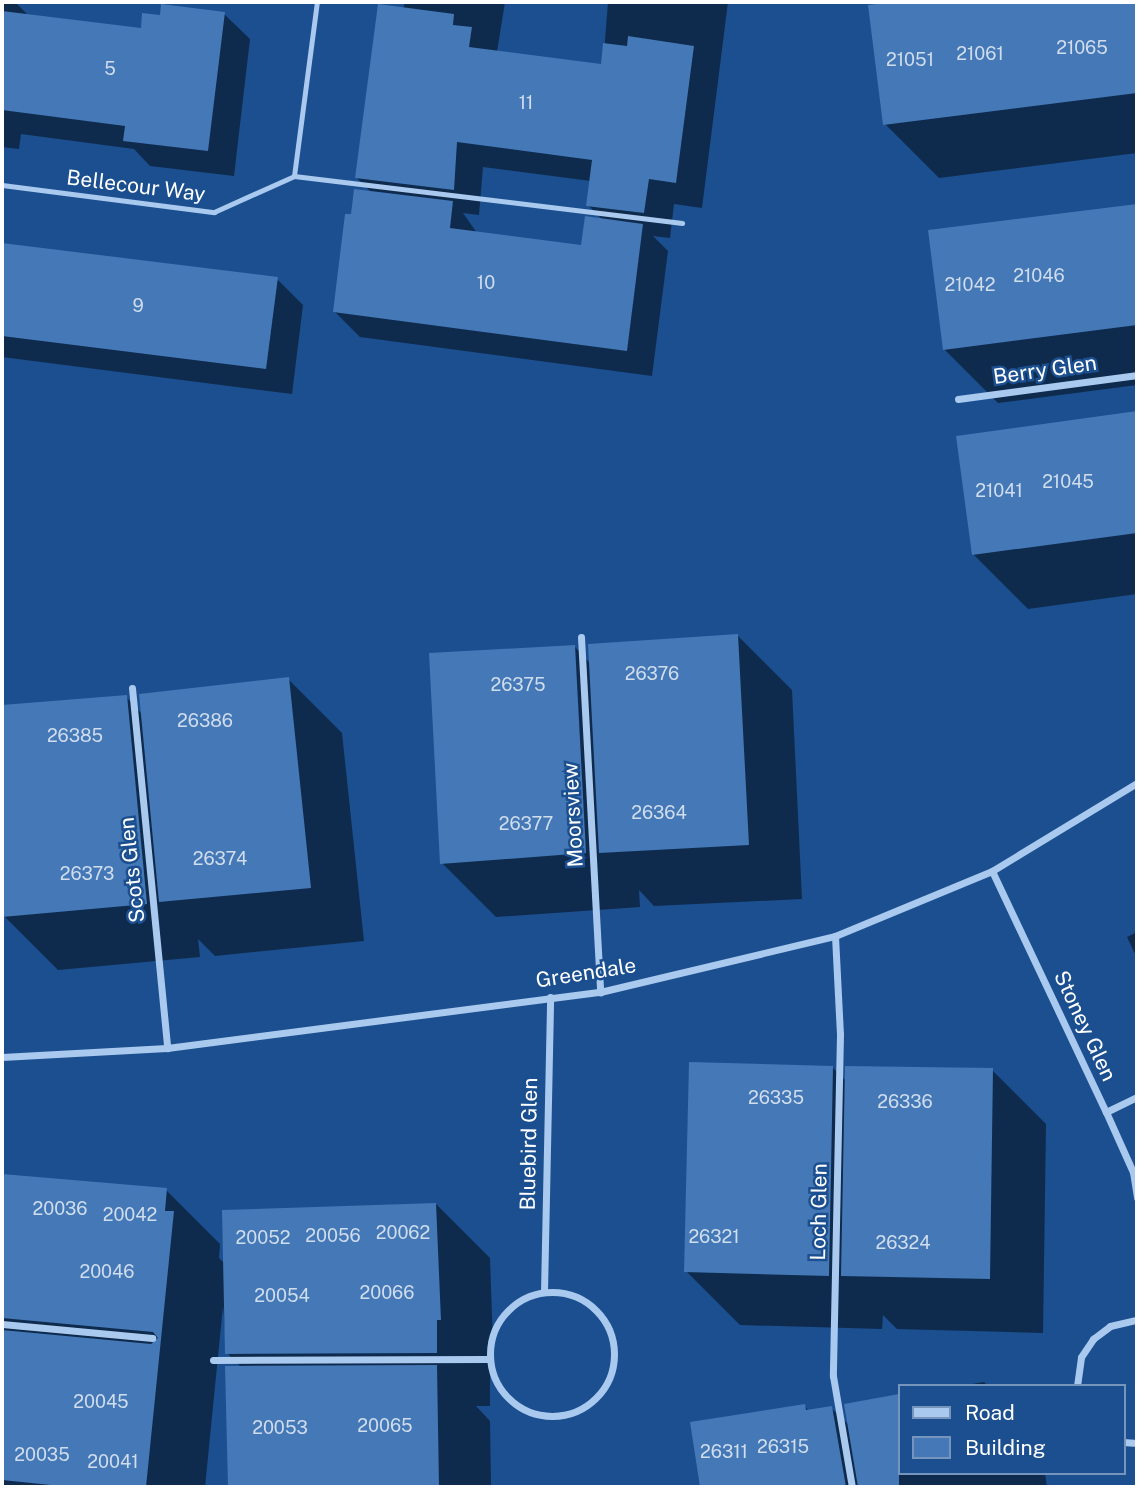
<!DOCTYPE html>
<html>
<head>
<meta charset="utf-8">
<style>
	body { margin:0 }
	#map { position:relative; width:1139px; height:1489px; overflow:hidden; background:#1b4f8f; font-family:"Public Sans",sans-serif }
	div>[style] { position:absolute }
	.shadow>* { inset:0; background:#0007 }
	.building>* { inset:0; background:#4478b7 }
	.lane>* { height:5px; margin:-2.5px; padding:0 2.5px; transform-origin:2.5px; border-radius:2.5px; background:#a9c9ee }
	.street>* { height:7px; margin:-3.5px; padding:0 3.5px; transform-origin:3.5px; border-radius:3.5px; background:#a9c9ee }
	.street>.ring { margin:-3.5px; padding:0; box-sizing:content-box; background:none; border:7px solid #a9c9ee; border-radius:50% }
	span { translate:-50% -50%; white-space:nowrap; text-align:center; line-height:1.15; -webkit-text-stroke:5px #1b4f8f; paint-order:stroke }
	.number-label { font-size:18px; color:#d0dded }
	.number-label span { -webkit-text-stroke-width:0 }
	.street-label { font-size:21px; color:#fff }
	.frame { position:absolute; inset:0; border:4px solid #fff; pointer-events:none }
	.legend { position:absolute; left:898px; top:1384px; width:228px; height:91px; box-sizing:border-box; background:#1b4f8f; border:2px solid #7695bc; margin:0; padding:9px 12px; list-style:none; font-size:21px; color:#fff }
	.legend li { display:flex; align-items:center; gap:14px; height:35px }
	.legend b { width:35px; border:2px solid #7695bc }
</style>
</head>
<body>
<div id="map">
	<div class="shadow">
		<div style="clip-path:polygon(2px 2px,15px 2px,29px 16px,142px 30px,224px 14px,250px 39px,234px 176px,150px 166px,134px 149px,21px 134px,19px 149px,2px 147px)"></div>
		<div style="clip-path:polygon(evenodd,405px 2px,505px 2px,497px 52px,603px 66px,608px 2px,728px 2px,702px 208px,674px 204px,670px 238px,653px 236px,668px 251px,652px 376px,360px 337px,335px 312px,352px 216px,372px 193px,357px 178px,405px 2px,483px 167px,591px 181px,588px 205px,603px 220px,582px 247px,477px 233px,463px 213px,479px 215px,483px 167px)"></div>
		<div style="clip-path:polygon(908px 2px,1137px 2px,1137px 153px,939px 178px,885px 124px,870px 7px)"></div>
		<div style="clip-path:polygon(1137px 205px,1137px 385px,998px 403px,944px 349px,930px 231px)"></div>
		<div style="clip-path:polygon(2px 244px,277px 279px,303px 305px,292px 394px,2px 357px)"></div>
		<div style="clip-path:polygon(1137px 413px,1137px 594px,1028px 609px,974px 555px,958px 438px)"></div>
		<div style="clip-path:polygon(738px 636px,792px 690px,802px 899px,654px 906px,639px 890px,640px 907px,496px 917px,442px 863px,575px 647px,590px 663px)"></div>
		<div style="clip-path:polygon(288px 679px,342px 733px,364px 941px,215px 956px,198px 939px,200px 957px,58px 970px,4px 916px,2px 707px,126px 697px,142px 714px)"></div>
		<div style="clip-path:polygon(1137px 932px,1137px 958px,1127px 937px)"></div>
		<div style="clip-path:polygon(832px 1067px,847px 1082px,992px 1070px,1046px 1124px,1043px 1333px,897px 1329px,883px 1315px,882px 1329px,740px 1325px,686px 1271px)"></div>
		<div style="clip-path:polygon(2px 1176px,166px 1190px,220px 1244px,219px 1258px,225px 1264px,436px 1204px,490px 1258px,494px 1374px,490px 1374px,490px 1406px,476px 1406px,490px 1421px,491px 1487px,230px 1487px,227px 1368px,242px 1368px,227px 1353px,223px 1306px,205px 1487px,2px 1487px)"></div>
		<div style="clip-path:polygon(984px 1382px,988px 1386px,960px 1386px)"></div>
		<div style="clip-path:polygon(899px 1396px,899px 1473px,1045px 1473px,1047px 1487px,702px 1487px,692px 1424px,804px 1406px,810px 1412px,831px 1408px,850px 1426px,846px 1406px)"></div>
	</div>
	<div class="building">
		<div style="clip-path:polygon(893px 2px,1137px 2px,1137px 93px,883px 125px,868px 5px)"></div>
		<div style="clip-path:polygon(161px 4px,225px 12px,208px 151px,123px 141px,125px 126px,2px 110px,2px 11px,141px 28px,142px 13px,160px 15px)"></div>
		<div style="clip-path:polygon(378px 4px,454px 14px,453px 25px,472px 27px,469px 47px,601px 64px,603px 43px,627px 46px,628px 36px,694px 46px,676px 183px,649px 179px,644px 213px,586px 206px,592px 160px,457px 142px,454px 190px,355px 178px)"></div>
		<div style="clip-path:polygon(354px 189px,453px 201px,450px 228px,581px 245px,585px 216px,643px 224px,627px 351px,333px 312px,345px 214px,351px 214px)"></div>
		<div style="clip-path:polygon(1137px 204px,1137px 325px,943px 350px,928px 230px)"></div>
		<div style="clip-path:polygon(2px 243px,278px 277px,266px 369px,2px 336px)"></div>
		<div style="clip-path:polygon(1137px 411px,1137px 533px,972px 555px,956px 436px)"></div>
		<div style="clip-path:polygon(738px 634px,749px 845px,599px 853px,588px 644px)"></div>
		<div style="clip-path:polygon(575px 645px,586px 853px,440px 864px,429px 653px)"></div>
		<div style="clip-path:polygon(289px 677px,311px 888px,159px 902px,139px 694px)"></div>
		<div style="clip-path:polygon(127px 695px,147px 904px,2px 917px,2px 705px)"></div>
		<div style="clip-path:polygon(689px 1062px,833px 1066px,829px 1276px,684px 1272px)"></div>
		<div style="clip-path:polygon(845px 1066px,993px 1068px,990px 1279px,841px 1276px)"></div>
		<div style="clip-path:polygon(2px 1174px,167px 1188px,165px 1211px,174px 1211px,146px 1487px,70px 1487px,2px 1480px,2px 1330px,151px 1344px,158px 1338px,153px 1332px,2px 1318px)"></div>
		<div style="clip-path:polygon(436px 1203px,441px 1320px,437px 1320px,437px 1353px,225px 1354px,222px 1210px)"></div>
		<div style="clip-path:polygon(437px 1365px,439px 1487px,228px 1487px,225px 1366px)"></div>
		<div style="clip-path:polygon(899px 1394px,899px 1487px,858px 1487px,844px 1404px)"></div>
		<div style="clip-path:polygon(805px 1404px,806px 1410px,832px 1406px,846px 1487px,700px 1487px,690px 1422px)"></div>
	</div>
	<div class="lane">
		<div style="left:294px;top:176px;width:391px;rotate:6.9deg"></div>
		<div style="left:2px;top:185px;width:214px;rotate:7.3deg"></div>
		<div style="left:214px;top:212px;width:88px;rotate:-24.2deg"></div>
		<div style="left:294px;top:176px;width:176px;rotate:-82.5deg"></div>
	</div>
	<div class="street">
		<div style="left:958px;top:399px;width:181px;rotate:-7.6deg"></div>
		<div style="left:581px;top:637px;width:356px;rotate:86.9deg"></div>
		<div style="left:132px;top:688px;width:362px;rotate:84.4deg"></div>
		<div style="left:992px;top:871px;width:267px;rotate:64.7deg"></div>
		<div style="left:1106px;top:1112px;width:66px;rotate:65.8deg"></div>
		<div style="left:1133px;top:1172px;width:26px;rotate:81deg"></div>
		<div style="left:835px;top:936px;width:98px;rotate:87.1deg"></div>
		<div style="left:840px;top:1034px;width:342px;rotate:91.2deg"></div>
		<div style="left:833px;top:1376px;width:113px;rotate:80.3deg"></div>
		<div style="left:2px;top:1057px;width:165px;rotate:-3.1deg"></div>
		<div style="left:167px;top:1048px;width:437px;rotate:-7.4deg"></div>
		<div style="left:600px;top:992px;width:242px;rotate:-13.4deg"></div>
		<div style="left:835px;top:936px;width:170px;rotate:-22.5deg"></div>
		<div style="left:992px;top:871px;width:170px;rotate:-31.3deg"></div>
		<div style="left:1106px;top:1112px;width:34px;rotate:-26deg"></div>
		<div style="left:544px;top:1292px;width:295px;rotate:-88.8deg"></div>
		<div class="ring" style="left:490px;top:1292px;width:117px;height:117px"></div>
		<div style="left:2px;top:1324px;width:151px;rotate:5.3deg"></div>
		<div style="left:213px;top:1360px;width:276px;rotate:-0.2deg"></div>
		<div style="left:1077px;top:1386px;width:29px;rotate:-82deg"></div>
		<div style="left:1081px;top:1357px;width:22px;rotate:-56deg"></div>
		<div style="left:1093px;top:1339px;width:21px;rotate:-37deg"></div>
		<div style="left:1110px;top:1326px;width:28px;rotate:-13deg"></div>
		<div style="left:1123px;top:1442px;width:14px;rotate:4deg"></div>
	</div>
	<div class="number-label">
		<span style="left:1082px;top:48px">21065</span>
		<span style="left:980px;top:54px">21061</span>
		<span style="left:910px;top:60px">21051</span>
		<span style="left:110px;top:69px">5</span>
		<span style="left:526px;top:103px">11</span>
		<span style="left:1039px;top:276px">21046</span>
		<span style="left:486px;top:283px">10</span>
		<span style="left:970px;top:285px">21042</span>
		<span style="left:138px;top:306px">9</span>
		<span style="left:1068px;top:482px">21045</span>
		<span style="left:999px;top:491px">21041</span>
		<span style="left:652px;top:674px">26376</span>
		<span style="left:518px;top:685px">26375</span>
		<span style="left:205px;top:721px">26386</span>
		<span style="left:75px;top:736px">26385</span>
		<span style="left:659px;top:813px">26364</span>
		<span style="left:526px;top:824px">26377</span>
		<span style="left:220px;top:859px">26374</span>
		<span style="left:87px;top:874px">26373</span>
		<span style="left:776px;top:1098px">26335</span>
		<span style="left:905px;top:1102px">26336</span>
		<span style="left:60px;top:1209px">20036</span>
		<span style="left:130px;top:1215px">20042</span>
		<span style="left:403px;top:1233px">20062</span>
		<span style="left:333px;top:1236px">20056</span>
		<span style="left:714px;top:1237px">26321</span>
		<span style="left:263px;top:1238px">20052</span>
		<span style="left:903px;top:1243px">26324</span>
		<span style="left:107px;top:1272px">20046</span>
		<span style="left:387px;top:1293px">20066</span>
		<span style="left:282px;top:1296px">20054</span>
		<span style="left:101px;top:1402px">20045</span>
		<span style="left:385px;top:1426px">20065</span>
		<span style="left:280px;top:1428px">20053</span>
		<span style="left:783px;top:1447px">26315</span>
		<span style="left:724px;top:1452px">26311</span>
		<span style="left:42px;top:1455px">20035</span>
		<span style="left:113px;top:1462px">20041</span>
	</div>
	<div class="street-label">
		<span style="left:136px;top:186px;rotate:7deg">Bellecour Way</span>
		<span style="left:1045px;top:370px;rotate:-8deg">Berry Glen</span>
		<span style="left:573px;top:815px;rotate:-93deg">Moorsview</span>
		<span style="left:132px;top:870px;rotate:-96deg">Scots Glen</span>
		<span style="left:586px;top:973px;rotate:-9deg">Greendale</span>
		<span style="left:1085px;top:1026px;rotate:65deg">Stoney Glen</span>
		<span style="left:529px;top:1144px;rotate:-89deg">Bluebird Glen</span>
		<span style="left:819px;top:1212px;rotate:-89deg">Loch Glen</span>
	</div>
	<div class="frame"></div>
	<ul class="legend">
	<li><b style="height:9px;background:#a9c9ee"></b>Road</li>
	<li><b style="height:19px;background:#4478b7"></b>Building</li>
	</ul>
</div>
</body>
</html>
